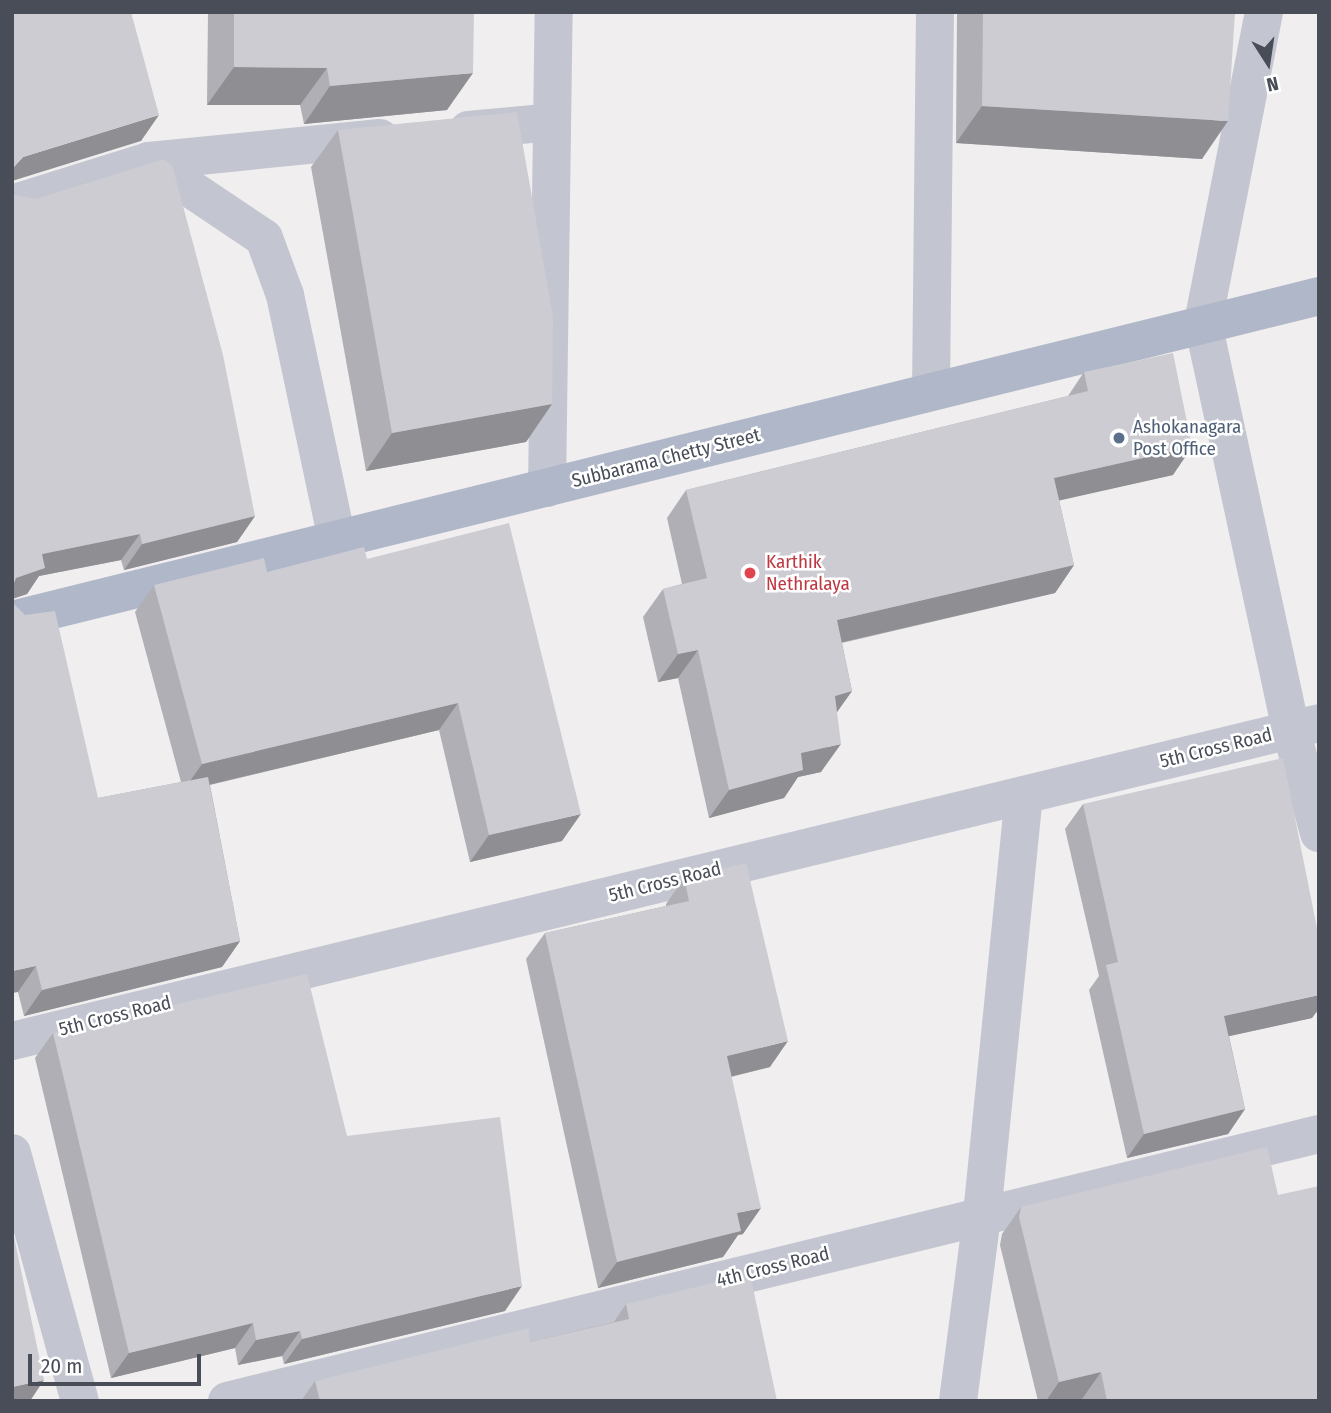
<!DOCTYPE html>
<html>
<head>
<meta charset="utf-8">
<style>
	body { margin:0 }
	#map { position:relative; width:1331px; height:1413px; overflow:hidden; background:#f0eeee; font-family:"Fira Sans Condensed",sans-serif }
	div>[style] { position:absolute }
	.minor>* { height:38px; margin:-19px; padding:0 19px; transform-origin:19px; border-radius:19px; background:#c3c6d1 }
	.major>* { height:38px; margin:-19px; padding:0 19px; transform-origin:19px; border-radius:19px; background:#b0b7c9 }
	.wall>* { inset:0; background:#afafb5 }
	.shaded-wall>* { inset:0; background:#8f8f93 }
	.building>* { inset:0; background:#ccccd2 }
	.dots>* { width:19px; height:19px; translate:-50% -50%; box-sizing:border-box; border:4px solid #fff; border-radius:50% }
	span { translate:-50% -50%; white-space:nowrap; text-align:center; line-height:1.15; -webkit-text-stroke:5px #fff; paint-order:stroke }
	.service-label { font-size:19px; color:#4e5e75 }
	.left { translate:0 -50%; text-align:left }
	.street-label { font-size:19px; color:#484d58 }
	.health-label { font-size:19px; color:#be3a42 }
	.frame { position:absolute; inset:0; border:14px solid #484d58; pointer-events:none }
	.north { position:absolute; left:1233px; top:28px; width:70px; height:70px; -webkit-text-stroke:5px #fff; paint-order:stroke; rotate:168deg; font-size:19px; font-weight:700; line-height:28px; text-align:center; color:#484d58 }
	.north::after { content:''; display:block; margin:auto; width:24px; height:32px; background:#484d58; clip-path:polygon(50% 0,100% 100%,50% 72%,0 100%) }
	.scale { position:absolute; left:28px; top:1354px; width:173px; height:32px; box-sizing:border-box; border:4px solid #484d58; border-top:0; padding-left:9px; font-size:21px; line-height:24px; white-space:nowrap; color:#484d58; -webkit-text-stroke:5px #fff; paint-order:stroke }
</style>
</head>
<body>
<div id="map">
	<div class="minor">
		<div style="left:1264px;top:12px;width:317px;rotate:101.1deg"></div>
		<div style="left:1203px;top:323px;width:416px;rotate:77.8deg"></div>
		<div style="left:1291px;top:730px;width:107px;rotate:74.8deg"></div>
		<div style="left:468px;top:130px;width:84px;rotate:-5.4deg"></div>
		<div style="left:149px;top:161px;width:138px;rotate:33.8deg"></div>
		<div style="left:264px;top:238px;width:61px;rotate:69.8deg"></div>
		<div style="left:285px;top:295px;width:249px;rotate:78deg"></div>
		<div style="left:12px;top:204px;width:144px;rotate:-17.4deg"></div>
		<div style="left:149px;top:161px;width:232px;rotate:-5.7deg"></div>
		<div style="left:931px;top:391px;width:379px;rotate:-89.4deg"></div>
		<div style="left:547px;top:488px;width:476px;rotate:-89.2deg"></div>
		<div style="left:12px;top:1041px;width:1345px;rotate:-13.67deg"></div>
		<div style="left:12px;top:1153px;width:257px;rotate:74.7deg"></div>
		<div style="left:227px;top:1401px;width:1124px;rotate:-13.74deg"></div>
		<div style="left:958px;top:1401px;width:188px;rotate:-82.6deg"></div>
		<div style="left:982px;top:1215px;width:422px;rotate:-84.3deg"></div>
	</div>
	<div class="major">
		<div style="left:12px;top:620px;width:1347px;rotate:-13.92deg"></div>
	</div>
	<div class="wall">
		<div style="clip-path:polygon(208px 12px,474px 12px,447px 110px,304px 124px,300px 105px,207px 105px)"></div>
		<div style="clip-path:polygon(957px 12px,1235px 12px,1202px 159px,956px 143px)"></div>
		<div style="clip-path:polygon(338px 130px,552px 404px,526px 442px,366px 471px,311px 167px)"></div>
		<div style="clip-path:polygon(12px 189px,255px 516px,237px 542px,124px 570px,121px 560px,39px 576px,27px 594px,12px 599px)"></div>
		<div style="clip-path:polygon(1084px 372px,1173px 475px,1059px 500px,1074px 565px,1055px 593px,842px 643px,852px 691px,837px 712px,821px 772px,798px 777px,784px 798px,709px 818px,678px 678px,658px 682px,643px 617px,663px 589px,682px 584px,667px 518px,686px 490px,1068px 396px)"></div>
		<div style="clip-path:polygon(367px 559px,562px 841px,470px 862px,439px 730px,210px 785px,240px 941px,222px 967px,24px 1016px,18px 992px,98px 798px,181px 782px,135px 612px,154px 585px)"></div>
		<div style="clip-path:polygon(1083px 804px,1312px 1018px,1229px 1036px,1245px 1109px,1228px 1134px,1127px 1158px,1089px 990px,1099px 976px,1065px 829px)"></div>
		<div style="clip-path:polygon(684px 878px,770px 1067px,731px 1077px,743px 1234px,738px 1235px,723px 1257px,598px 1288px,526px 959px,545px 933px,666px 906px,666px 904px)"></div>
		<div style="clip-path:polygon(53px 1033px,347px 1136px,505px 1311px,284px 1364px,282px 1356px,238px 1365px,235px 1348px,111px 1378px,35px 1058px)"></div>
		<div style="clip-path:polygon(1278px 1195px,1319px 1401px,1082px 1401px,1082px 1399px,1074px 1401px,1038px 1401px,1000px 1245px,1002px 1234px,1021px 1207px)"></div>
		<div style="clip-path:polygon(626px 1304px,777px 1401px,301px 1401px,315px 1381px,530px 1342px,614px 1322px)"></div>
	</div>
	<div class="shaded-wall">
		<div style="clip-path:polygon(234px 67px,327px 68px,300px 105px,207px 105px)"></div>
		<div style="clip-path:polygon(473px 73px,447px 110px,304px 124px,330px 86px)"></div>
		<div style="clip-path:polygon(982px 106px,1228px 121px,1202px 159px,956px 143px)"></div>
		<div style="clip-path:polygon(159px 115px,141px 141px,12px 181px,12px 169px,23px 157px)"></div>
		<div style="clip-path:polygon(552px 404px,526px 442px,366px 471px,392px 433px)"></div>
		<div style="clip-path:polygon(1192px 447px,1173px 475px,1035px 506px,1054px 478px)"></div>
		<div style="clip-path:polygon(255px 516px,237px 542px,124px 570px,142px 544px)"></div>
		<div style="clip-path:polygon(140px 534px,121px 560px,39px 576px,27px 594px,12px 599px,12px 583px,16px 578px,42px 554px)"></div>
		<div style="clip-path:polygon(1074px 565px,1055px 593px,817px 648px,837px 620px)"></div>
		<div style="clip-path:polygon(698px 650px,678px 678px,658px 682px,678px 654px)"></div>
		<div style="clip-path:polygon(852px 691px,832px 719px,835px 696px)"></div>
		<div style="clip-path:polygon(458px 703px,439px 730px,183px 791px,202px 764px)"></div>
		<div style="clip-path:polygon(841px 744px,821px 772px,798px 777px,784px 798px,709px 818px,729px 790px,801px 753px)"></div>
		<div style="clip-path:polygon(581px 814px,562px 841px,470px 862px,489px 835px)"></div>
		<div style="clip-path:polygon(240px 941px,222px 967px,24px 1016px,42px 990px)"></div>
		<div style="clip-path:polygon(36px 966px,18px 992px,12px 993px,12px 971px)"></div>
		<div style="clip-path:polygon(1319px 995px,1319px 1009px,1312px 1018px,1207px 1041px,1224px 1016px)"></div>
		<div style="clip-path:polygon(788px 1041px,770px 1067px,708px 1082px,727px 1056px)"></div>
		<div style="clip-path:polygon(1245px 1109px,1228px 1134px,1127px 1158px,1144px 1134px)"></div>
		<div style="clip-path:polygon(761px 1208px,743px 1234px,738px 1235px,723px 1257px,598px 1288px,617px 1262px,737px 1213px)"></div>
		<div style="clip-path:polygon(522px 1286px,505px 1311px,284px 1364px,302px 1339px)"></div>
		<div style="clip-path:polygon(253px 1323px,235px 1348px,111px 1378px,129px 1353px)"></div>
		<div style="clip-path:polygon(300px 1331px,282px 1356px,238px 1365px,256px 1340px)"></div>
		<div style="clip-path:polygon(1101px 1372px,1082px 1399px,1074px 1401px,1046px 1401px,1059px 1382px)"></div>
		<div style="clip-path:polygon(44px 1380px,30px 1401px,12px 1401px,12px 1387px)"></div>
	</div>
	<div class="building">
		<div style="clip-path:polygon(12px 12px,131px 12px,159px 115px,23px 157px,12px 169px)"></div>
		<div style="clip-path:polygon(234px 12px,474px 12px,473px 73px,330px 86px,327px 68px,234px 67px)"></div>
		<div style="clip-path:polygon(983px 12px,1235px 12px,1228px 121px,982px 106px)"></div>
		<div style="clip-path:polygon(517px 112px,553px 317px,552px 404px,392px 433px,338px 130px)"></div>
		<div style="clip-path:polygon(164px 159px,172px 165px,223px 355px,255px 516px,142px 544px,140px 534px,42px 554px,45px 568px,16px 578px,12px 588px,12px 189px,16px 195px,36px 199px)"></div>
		<div style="clip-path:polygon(1173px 353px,1192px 447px,1054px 478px,1074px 565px,837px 620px,852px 691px,835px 696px,841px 744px,801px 753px,803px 770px,729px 790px,698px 650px,678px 654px,663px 589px,707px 578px,686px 490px,1088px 391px,1084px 372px)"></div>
		<div style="clip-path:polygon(509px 523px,581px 814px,489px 835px,458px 703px,202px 764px,154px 585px,264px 558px,267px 572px,364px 547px,367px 559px)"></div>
		<div style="clip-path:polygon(12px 602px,25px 615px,55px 611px,98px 798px,208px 777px,240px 941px,42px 990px,36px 966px,12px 971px)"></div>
		<div style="clip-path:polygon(1283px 758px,1319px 938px,1319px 995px,1224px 1016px,1245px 1109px,1144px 1134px,1106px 965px,1118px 962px,1083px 804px)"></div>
		<div style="clip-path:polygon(746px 863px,788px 1041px,727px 1056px,761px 1208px,737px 1213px,741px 1231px,617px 1262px,545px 933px,689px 901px,684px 878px)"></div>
		<div style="clip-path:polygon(307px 974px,347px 1136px,500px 1117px,522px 1286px,302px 1339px,300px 1331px,256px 1340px,253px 1323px,129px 1353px,53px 1033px)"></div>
		<div style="clip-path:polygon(1267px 1147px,1278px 1195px,1319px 1186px,1319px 1401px,1107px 1401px,1101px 1372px,1059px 1382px,1019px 1217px,1021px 1207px)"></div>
		<div style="clip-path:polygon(12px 1227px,44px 1380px,12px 1387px)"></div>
		<div style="clip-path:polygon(750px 1274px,777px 1401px,320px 1401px,315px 1381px,529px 1328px,530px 1342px,629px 1319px,626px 1304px)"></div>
	</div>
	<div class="dots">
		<div style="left:1119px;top:438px;background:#5c6f8a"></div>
		<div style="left:750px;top:573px;background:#e0444e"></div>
	</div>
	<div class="service-label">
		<span class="left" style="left:1133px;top:438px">Ashokanagara<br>Post Office</span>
	</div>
	<div class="street-label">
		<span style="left:666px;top:458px;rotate:-14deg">Subbarama Chetty Street</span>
		<span style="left:1216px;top:748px;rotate:-14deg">5th Cross Road</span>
		<span style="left:665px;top:882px;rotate:-14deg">5th Cross Road</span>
		<span style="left:115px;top:1016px;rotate:-14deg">5th Cross Road</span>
		<span style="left:773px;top:1267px;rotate:-14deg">4th Cross Road</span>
	</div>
	<div class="health-label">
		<span class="left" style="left:766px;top:573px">Karthik<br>Nethralaya</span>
	</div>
	<div class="frame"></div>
	<div class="north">N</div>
	<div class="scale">20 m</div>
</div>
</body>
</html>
